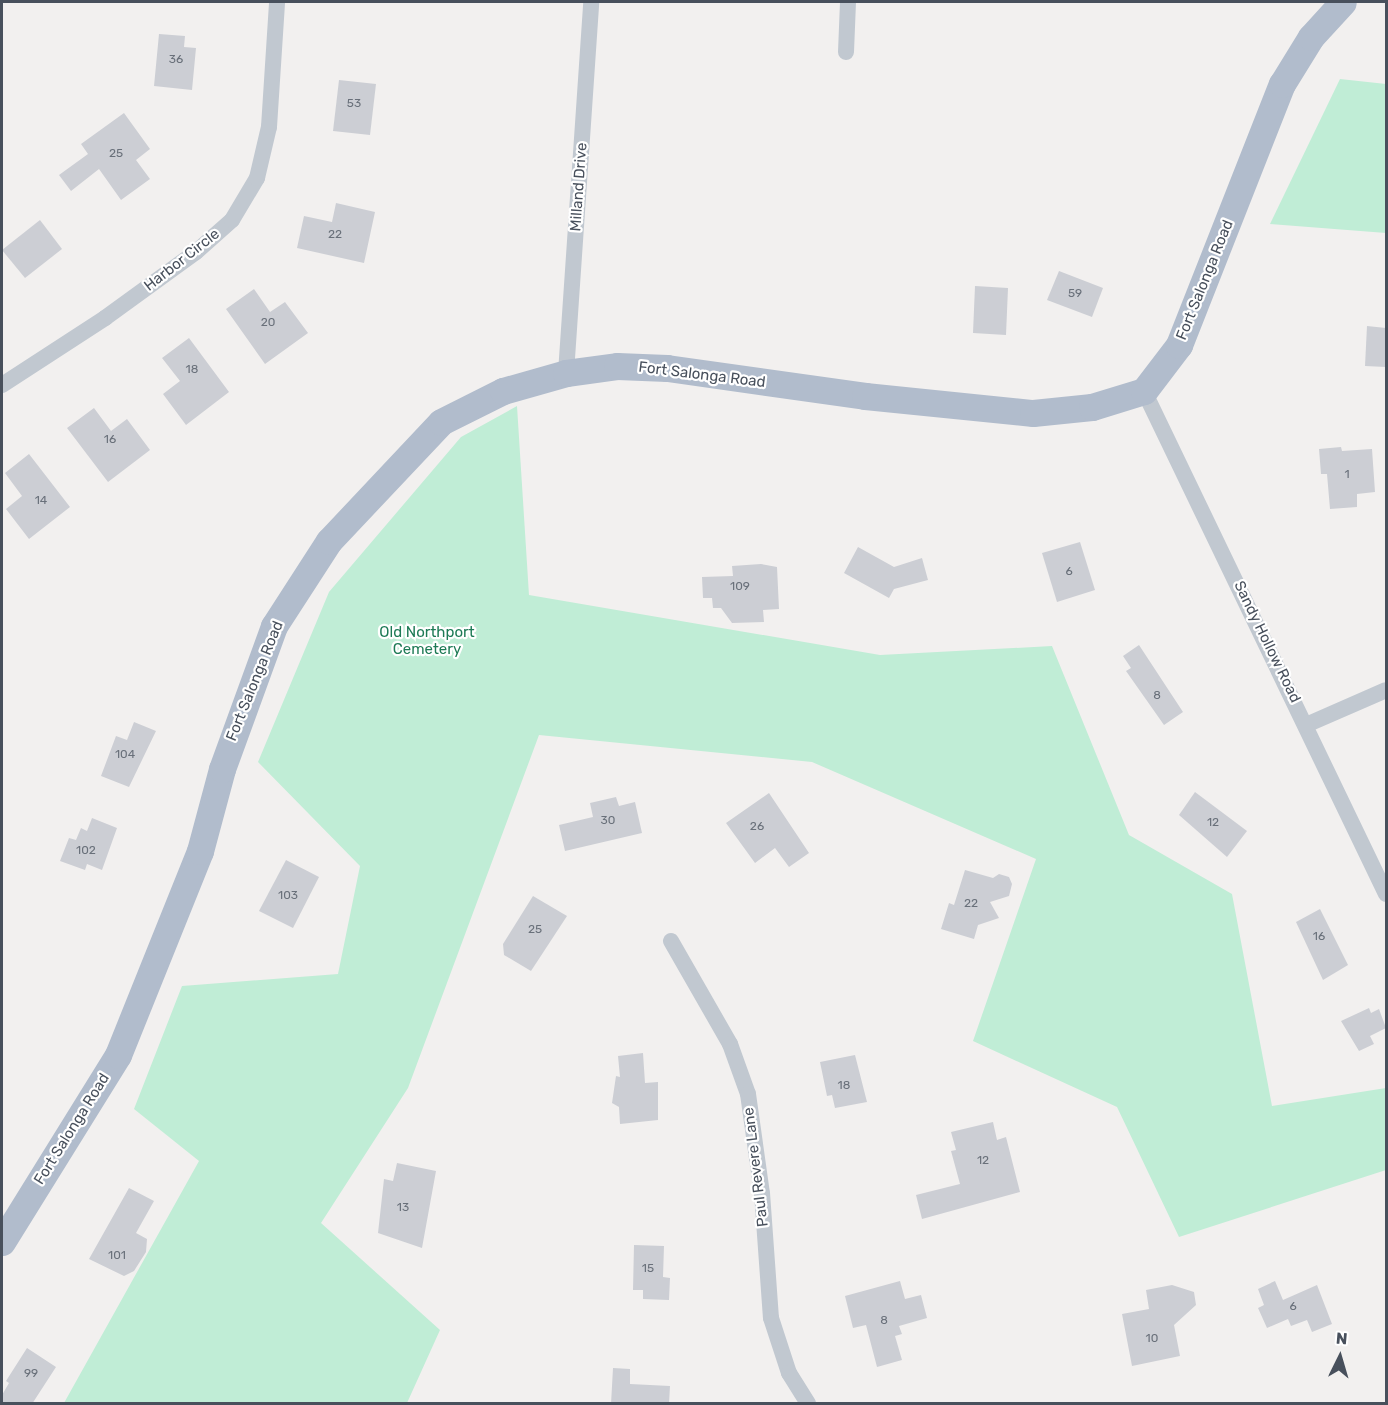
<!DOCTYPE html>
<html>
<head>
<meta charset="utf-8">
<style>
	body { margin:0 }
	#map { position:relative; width:1388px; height:1405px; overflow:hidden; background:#f2f0ef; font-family:Rubik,sans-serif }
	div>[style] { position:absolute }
	.green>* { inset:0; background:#c0edd6 }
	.building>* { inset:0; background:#ccced4 }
	.minor>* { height:16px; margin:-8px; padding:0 8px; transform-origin:8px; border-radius:8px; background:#c1c8d0 }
	.primary>* { height:27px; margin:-13.5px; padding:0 13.5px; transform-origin:13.5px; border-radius:13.5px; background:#b1bccc }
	span { translate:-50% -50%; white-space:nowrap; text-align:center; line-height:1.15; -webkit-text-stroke:4.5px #fff; paint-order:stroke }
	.number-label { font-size:12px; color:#69707a }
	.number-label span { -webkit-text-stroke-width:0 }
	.street-label { font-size:15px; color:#48505c }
	.park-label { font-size:15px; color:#1d7a55 }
	.frame { position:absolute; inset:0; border:3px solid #48505c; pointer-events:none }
	.north { position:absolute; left:1310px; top:1327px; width:60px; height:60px; -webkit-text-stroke:4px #fff; paint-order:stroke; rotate:5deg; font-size:16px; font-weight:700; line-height:24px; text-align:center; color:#48505c }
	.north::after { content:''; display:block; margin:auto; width:21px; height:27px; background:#48505c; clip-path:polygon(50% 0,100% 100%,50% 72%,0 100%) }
</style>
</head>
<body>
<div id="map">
	<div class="green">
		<div style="clip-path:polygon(1340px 79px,1386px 84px,1386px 233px,1270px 224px)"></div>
		<div style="clip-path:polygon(517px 406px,529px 595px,880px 655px,1052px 646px,1129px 835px,1232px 894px,1272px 1106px,1386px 1088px,1386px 1170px,1179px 1237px,1117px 1107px,973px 1041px,1036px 859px,812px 762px,539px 735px,408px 1088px,321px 1223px,440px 1330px,407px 1403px,64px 1403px,199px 1161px,134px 1109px,182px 986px,338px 974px,360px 866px,258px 762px,329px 592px,461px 437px)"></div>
	</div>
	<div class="building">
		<div style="clip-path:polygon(159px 34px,185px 36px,184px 47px,196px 48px,192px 90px,154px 86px)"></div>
		<div style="clip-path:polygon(339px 80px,376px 84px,370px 135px,333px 131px)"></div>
		<div style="clip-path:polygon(124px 113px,150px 149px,136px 160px,150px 179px,121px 200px,99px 169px,71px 191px,59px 175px,88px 154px,81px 144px)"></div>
		<div style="clip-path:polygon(336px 203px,375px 212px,364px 263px,297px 248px,304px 216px,332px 222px)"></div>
		<div style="clip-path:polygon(40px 220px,62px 249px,25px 278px,2px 250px)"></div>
		<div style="clip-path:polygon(1059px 271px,1103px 288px,1092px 317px,1047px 300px)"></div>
		<div style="clip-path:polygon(975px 286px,1008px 288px,1006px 335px,973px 333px)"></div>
		<div style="clip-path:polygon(254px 289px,270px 312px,285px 302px,308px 333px,265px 364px,226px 309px)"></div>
		<div style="clip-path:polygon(1367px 326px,1386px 328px,1386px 367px,1365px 366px)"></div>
		<div style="clip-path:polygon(189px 338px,229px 392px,186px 425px,163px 394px,180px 381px,162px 358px)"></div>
		<div style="clip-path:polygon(94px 408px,111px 431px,127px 419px,150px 450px,108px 482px,67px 428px)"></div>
		<div style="clip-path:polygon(1341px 447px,1342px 451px,1372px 449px,1375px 492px,1357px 494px,1357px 507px,1330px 509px,1327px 474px,1321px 474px,1319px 449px)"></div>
		<div style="clip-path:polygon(29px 454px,70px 507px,29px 539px,6px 509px,22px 496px,5px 473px)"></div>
		<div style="clip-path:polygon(1080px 542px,1095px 590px,1057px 602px,1042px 553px)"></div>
		<div style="clip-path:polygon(858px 547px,894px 567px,922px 558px,928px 580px,894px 589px,889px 598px,844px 573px)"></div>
		<div style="clip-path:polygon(761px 564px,777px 567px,779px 609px,763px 610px,764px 622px,732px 623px,721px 608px,713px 608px,712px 598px,703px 598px,702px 577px,733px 576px,732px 566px)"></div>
		<div style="clip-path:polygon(1139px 645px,1183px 712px,1164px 725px,1126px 671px,1131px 668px,1123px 656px)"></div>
		<div style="clip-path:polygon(134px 722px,156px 731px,129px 787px,101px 776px,116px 736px,127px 740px)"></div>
		<div style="clip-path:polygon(1195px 792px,1247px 831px,1227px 857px,1179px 815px)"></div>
		<div style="clip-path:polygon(769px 793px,809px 853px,789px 867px,775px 848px,755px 863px,726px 823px)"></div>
		<div style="clip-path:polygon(616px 797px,619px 806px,635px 802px,642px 833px,565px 851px,559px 825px,593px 817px,590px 803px)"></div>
		<div style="clip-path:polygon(92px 818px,117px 828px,102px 870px,87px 864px,85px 870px,60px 861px,69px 838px,76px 840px,81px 828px,87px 831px)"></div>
		<div style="clip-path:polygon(286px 860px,319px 877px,293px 928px,259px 911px)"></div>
		<div style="clip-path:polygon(965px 870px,993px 878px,999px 874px,1009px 877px,1012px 884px,1009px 896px,990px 902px,999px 918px,978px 925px,974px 939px,941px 929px,949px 903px,954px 905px)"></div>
		<div style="clip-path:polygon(533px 896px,567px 916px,531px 971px,504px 955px,503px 944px)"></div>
		<div style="clip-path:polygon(1320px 909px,1348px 965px,1323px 980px,1296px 922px)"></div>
		<div style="clip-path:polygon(1369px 1008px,1371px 1013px,1379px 1009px,1386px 1028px,1370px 1036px,1374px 1044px,1359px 1051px,1341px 1021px)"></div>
		<div style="clip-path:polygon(643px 1053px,645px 1083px,658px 1082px,658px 1120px,620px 1124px,619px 1107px,612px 1103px,616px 1076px,620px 1077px,618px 1056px)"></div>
		<div style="clip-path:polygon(855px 1055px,867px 1102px,835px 1108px,832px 1095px,827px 1096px,820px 1062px)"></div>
		<div style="clip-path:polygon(993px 1122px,997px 1140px,1006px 1137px,1020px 1192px,922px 1219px,916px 1195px,960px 1184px,951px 1151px,956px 1150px,951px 1132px)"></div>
		<div style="clip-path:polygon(397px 1163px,436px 1171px,422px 1248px,378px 1233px,384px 1179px,393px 1181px)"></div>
		<div style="clip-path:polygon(129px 1188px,154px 1201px,136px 1233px,147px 1239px,146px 1252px,134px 1271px,124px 1276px,89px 1259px)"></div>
		<div style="clip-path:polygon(634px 1245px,664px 1246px,663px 1277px,670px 1278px,669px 1300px,643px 1299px,643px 1290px,633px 1290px)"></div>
		<div style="clip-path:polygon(900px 1281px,905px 1299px,921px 1295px,927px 1318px,899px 1326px,902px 1334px,895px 1336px,902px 1360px,877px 1367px,866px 1325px,853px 1328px,845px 1296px)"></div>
		<div style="clip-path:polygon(1275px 1281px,1283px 1300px,1317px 1285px,1332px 1324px,1312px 1332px,1307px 1320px,1291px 1326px,1288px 1319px,1267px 1328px,1258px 1308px,1264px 1305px,1258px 1289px)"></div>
		<div style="clip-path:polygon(1172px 1285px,1194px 1292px,1196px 1305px,1174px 1325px,1180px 1356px,1132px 1366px,1122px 1314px,1149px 1309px,1146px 1290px)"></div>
		<div style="clip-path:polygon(27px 1348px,56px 1367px,32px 1404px,2px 1404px,2px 1395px,9px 1383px,6px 1381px)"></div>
		<div style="clip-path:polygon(613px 1368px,630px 1369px,630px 1384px,670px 1386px,669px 1404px,611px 1404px)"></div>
	</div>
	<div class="minor">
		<div style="left:846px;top:52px;width:50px;rotate:-87.7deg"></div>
		<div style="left:566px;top:373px;width:372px;rotate:-86.1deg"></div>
		<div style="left:2px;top:385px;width:123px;rotate:-33deg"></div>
		<div style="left:105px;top:318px;width:112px;rotate:-36deg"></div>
		<div style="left:196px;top:252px;width:48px;rotate:-41.6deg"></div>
		<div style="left:232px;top:220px;width:49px;rotate:-59.2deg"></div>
		<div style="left:257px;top:178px;width:52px;rotate:-76.8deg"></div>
		<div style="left:269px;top:127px;width:125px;rotate:-86.3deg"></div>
		<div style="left:1144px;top:391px;width:558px;rotate:64.31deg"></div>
		<div style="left:1306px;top:725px;width:87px;rotate:-23.6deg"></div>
		<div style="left:671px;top:941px;width:119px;rotate:60.2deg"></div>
		<div style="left:730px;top:1044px;width:53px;rotate:70.2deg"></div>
		<div style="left:748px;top:1094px;width:100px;rotate:82deg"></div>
		<div style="left:762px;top:1193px;width:125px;rotate:85.9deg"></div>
		<div style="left:771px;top:1318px;width:58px;rotate:71.9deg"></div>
		<div style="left:789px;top:1373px;width:36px;rotate:58deg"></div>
	</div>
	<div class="primary">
		<div style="left:2px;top:1242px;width:220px;rotate:-58.2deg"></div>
		<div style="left:118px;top:1055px;width:220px;rotate:-68.1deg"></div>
		<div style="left:200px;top:851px;width:85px;rotate:-75deg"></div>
		<div style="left:222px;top:769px;width:152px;rotate:-70deg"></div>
		<div style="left:274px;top:626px;width:101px;rotate:-57.1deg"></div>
		<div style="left:329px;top:541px;width:163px;rotate:-46.7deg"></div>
		<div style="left:441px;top:422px;width:69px;rotate:-26.6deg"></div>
		<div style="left:503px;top:391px;width:66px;rotate:-15.9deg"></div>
		<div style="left:566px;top:373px;width:51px;rotate:-7.8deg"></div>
		<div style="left:617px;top:366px;width:50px;rotate:2.3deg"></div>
		<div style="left:667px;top:368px;width:200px;rotate:8deg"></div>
		<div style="left:865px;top:396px;width:169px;rotate:5.8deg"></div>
		<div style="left:1033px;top:413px;width:59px;rotate:-5.8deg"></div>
		<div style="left:1092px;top:407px;width:54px;rotate:-17.1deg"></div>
		<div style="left:1144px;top:391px;width:58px;rotate:-52.7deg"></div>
		<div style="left:1179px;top:345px;width:281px;rotate:-68.5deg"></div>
		<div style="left:1282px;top:84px;width:55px;rotate:-58.3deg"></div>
		<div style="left:1311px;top:37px;width:47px;rotate:-47.6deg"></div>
	</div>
	<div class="number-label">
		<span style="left:176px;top:60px">36</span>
		<span style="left:354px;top:104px">53</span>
		<span style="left:116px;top:154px">25</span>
		<span style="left:335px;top:235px">22</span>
		<span style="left:1075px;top:294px">59</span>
		<span style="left:268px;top:323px">20</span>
		<span style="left:192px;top:370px">18</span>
		<span style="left:110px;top:440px">16</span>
		<span style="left:1347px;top:475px">1</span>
		<span style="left:41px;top:501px">14</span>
		<span style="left:1069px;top:572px">6</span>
		<span style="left:740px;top:587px">109</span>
		<span style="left:1157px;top:696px">8</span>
		<span style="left:125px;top:755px">104</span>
		<span style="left:608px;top:821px">30</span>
		<span style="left:1213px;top:823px">12</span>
		<span style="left:757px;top:827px">26</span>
		<span style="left:86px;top:851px">102</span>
		<span style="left:288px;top:896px">103</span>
		<span style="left:971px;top:904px">22</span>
		<span style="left:535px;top:930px">25</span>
		<span style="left:1319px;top:937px">16</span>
		<span style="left:844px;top:1086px">18</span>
		<span style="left:983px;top:1161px">12</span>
		<span style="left:403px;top:1208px">13</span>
		<span style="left:117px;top:1256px">101</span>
		<span style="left:648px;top:1269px">15</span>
		<span style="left:1293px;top:1307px">6</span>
		<span style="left:884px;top:1321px">8</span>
		<span style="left:1152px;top:1339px">10</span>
		<span style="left:31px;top:1374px">99</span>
	</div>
	<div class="street-label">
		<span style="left:579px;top:187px;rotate:-86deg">Milland Drive</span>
		<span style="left:182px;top:260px;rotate:-38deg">Harbor Circle</span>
		<span style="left:1205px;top:280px;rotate:-68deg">Fort Salonga Road</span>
		<span style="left:702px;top:375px;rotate:7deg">Fort Salonga Road</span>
		<span style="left:1267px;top:642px;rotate:64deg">Sandy Hollow Road</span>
		<span style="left:255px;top:681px;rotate:-68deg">Fort Salonga Road</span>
		<span style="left:72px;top:1129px;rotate:-58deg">Fort Salonga Road</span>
		<span style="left:756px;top:1167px;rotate:-97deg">Paul Revere Lane</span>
	</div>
	<div class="park-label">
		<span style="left:427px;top:641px">Old Northport<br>Cemetery</span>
	</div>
	<div class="frame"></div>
	<div class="north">N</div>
</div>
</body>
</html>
